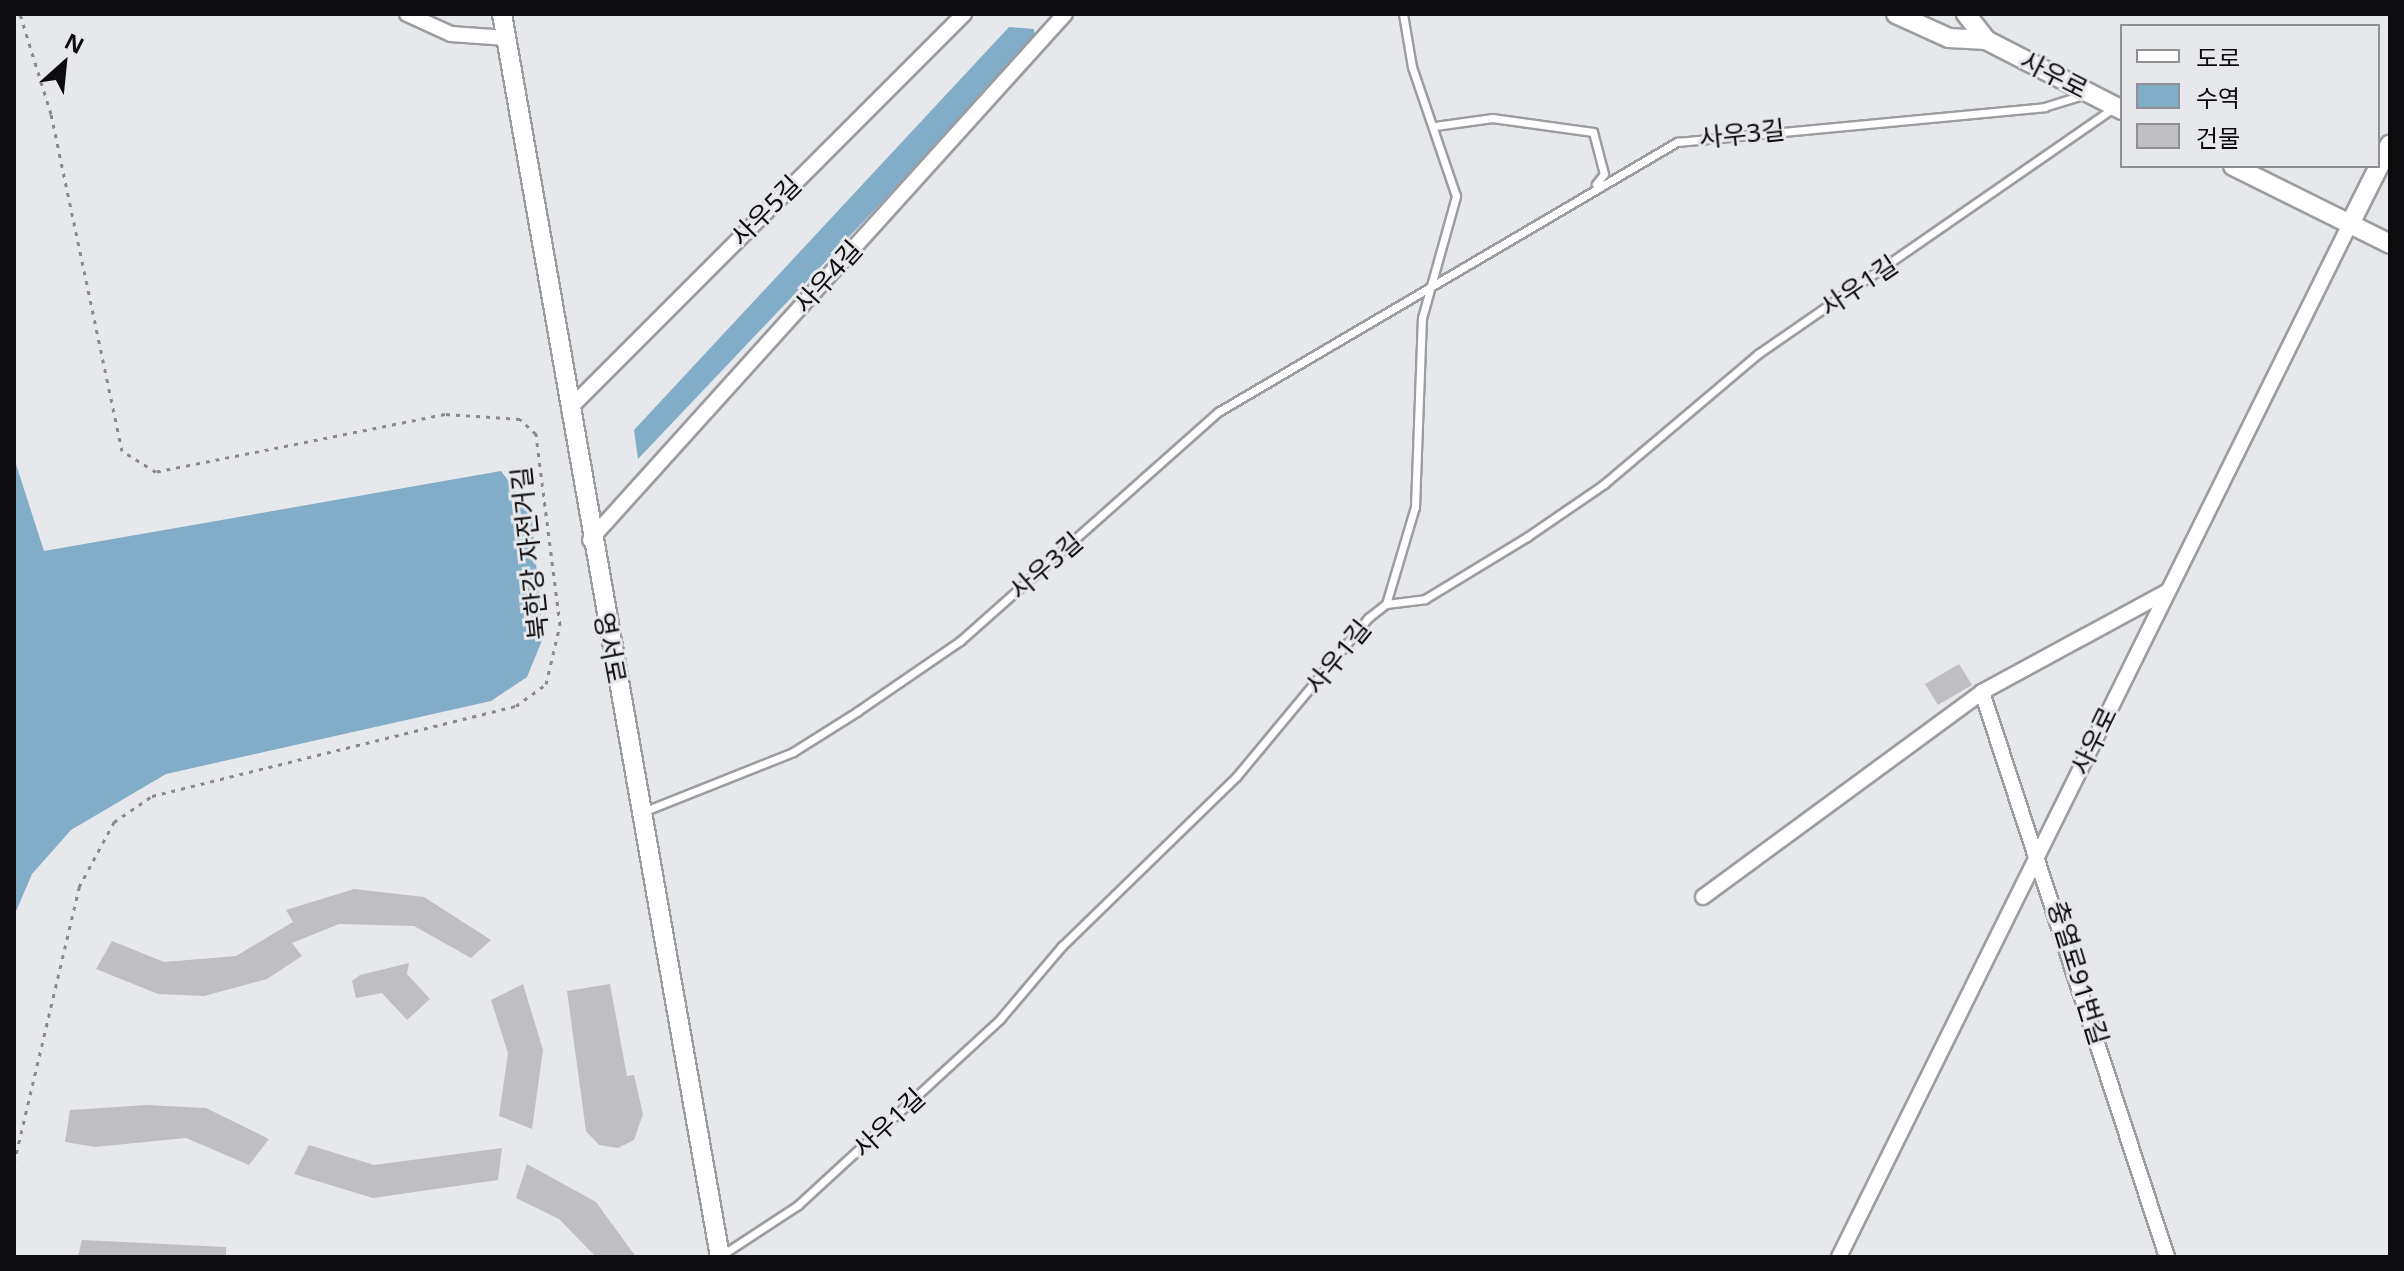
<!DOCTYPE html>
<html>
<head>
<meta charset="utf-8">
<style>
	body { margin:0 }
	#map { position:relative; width:2404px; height:1271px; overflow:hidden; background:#e7e8eb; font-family:"Noto Sans","Noto Sans KR",sans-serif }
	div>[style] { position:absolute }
	.water>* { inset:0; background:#82adc9 }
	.building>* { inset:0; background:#bfbfc2 }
	.path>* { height:3px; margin-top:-1.5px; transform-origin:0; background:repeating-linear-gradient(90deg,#8a8a8d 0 4px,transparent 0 10px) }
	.roads { filter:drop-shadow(2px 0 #9c9da0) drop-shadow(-2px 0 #9c9da0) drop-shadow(0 2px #9c9da0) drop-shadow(0 -2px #9c9da0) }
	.service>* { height:7px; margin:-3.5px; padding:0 3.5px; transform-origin:3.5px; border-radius:3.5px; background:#fff }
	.minor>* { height:14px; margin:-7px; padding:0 7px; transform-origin:7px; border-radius:7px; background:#fff }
	.tertiary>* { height:18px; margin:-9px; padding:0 9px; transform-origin:9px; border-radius:9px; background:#fff }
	span { translate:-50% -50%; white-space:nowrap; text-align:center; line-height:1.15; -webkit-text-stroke:6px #e7e8eb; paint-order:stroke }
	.street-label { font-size:26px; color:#0c0c0e }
	.frame { position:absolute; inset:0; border:16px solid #0c0c0e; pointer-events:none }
	.legend { position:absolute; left:2120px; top:24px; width:260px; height:144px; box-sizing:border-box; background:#e7e8eb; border:2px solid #8f9093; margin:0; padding:10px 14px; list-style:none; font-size:24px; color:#0c0c0e }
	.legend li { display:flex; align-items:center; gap:16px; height:40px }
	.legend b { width:40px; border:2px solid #8f9093 }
	.north { position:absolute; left:24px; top:24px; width:80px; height:80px; -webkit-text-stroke:6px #e7e8eb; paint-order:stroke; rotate:27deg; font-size:22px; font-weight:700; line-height:32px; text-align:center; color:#0c0c0e }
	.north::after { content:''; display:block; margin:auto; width:28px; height:36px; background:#0c0c0e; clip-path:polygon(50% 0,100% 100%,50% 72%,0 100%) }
</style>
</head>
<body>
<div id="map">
	<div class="water">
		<div style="clip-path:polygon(1009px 27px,1034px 29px,1035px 41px,638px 459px,634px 430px)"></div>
		<div style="clip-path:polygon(14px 458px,44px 551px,501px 471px,531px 510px,543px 638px,527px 677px,491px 701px,166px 774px,71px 830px,32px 874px,14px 916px)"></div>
	</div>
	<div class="building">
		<div style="clip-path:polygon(1959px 664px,1972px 685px,1938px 705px,1925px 684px)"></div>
		<div style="clip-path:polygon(354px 889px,424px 897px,491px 940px,471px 958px,414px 926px,339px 924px,292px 943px,302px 956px,267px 979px,204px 996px,158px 994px,96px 969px,112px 941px,164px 962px,236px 956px,293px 922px,286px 910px)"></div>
		<div style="clip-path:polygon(409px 963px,407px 974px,430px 999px,407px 1020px,382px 993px,356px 998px,352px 981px,360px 975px)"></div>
		<div style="clip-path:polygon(523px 984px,543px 1050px,532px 1129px,499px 1116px,508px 1053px,491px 1000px)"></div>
		<div style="clip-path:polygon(610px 984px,627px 1076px,634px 1075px,643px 1114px,634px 1140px,618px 1148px,599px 1145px,586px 1131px,567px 991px)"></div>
		<div style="clip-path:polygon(147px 1105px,206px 1108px,269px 1139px,249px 1165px,186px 1138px,95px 1147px,65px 1142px,70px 1110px)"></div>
		<div style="clip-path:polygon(309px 1145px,374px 1165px,502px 1148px,498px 1180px,373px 1198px,294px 1174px)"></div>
		<div style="clip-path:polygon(527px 1164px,596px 1202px,636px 1257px,596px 1257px,559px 1219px,516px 1198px)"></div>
		<div style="clip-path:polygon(82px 1240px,226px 1247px,226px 1257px,78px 1257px)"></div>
	</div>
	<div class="path">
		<div style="left:14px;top:1163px;width:284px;rotate:-76.7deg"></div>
		<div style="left:79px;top:887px;width:74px;rotate:-61.7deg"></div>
		<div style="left:114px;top:822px;width:46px;rotate:-34.4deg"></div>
		<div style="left:152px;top:796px;width:375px;rotate:-13.9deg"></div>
		<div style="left:516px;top:706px;width:37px;rotate:-36deg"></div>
		<div style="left:546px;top:684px;width:61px;rotate:-76.7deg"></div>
		<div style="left:560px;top:625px;width:193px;rotate:-97.2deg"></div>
		<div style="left:536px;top:434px;width:22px;rotate:-137deg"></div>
		<div style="left:520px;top:419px;width:75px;rotate:-176.2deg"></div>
		<div style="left:445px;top:414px;width:295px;rotate:168.7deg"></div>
		<div style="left:156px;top:472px;width:40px;rotate:-148deg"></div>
		<div style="left:122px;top:451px;width:344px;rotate:-101.9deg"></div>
		<div style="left:51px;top:114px;width:105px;rotate:-107.2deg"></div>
	</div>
	<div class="roads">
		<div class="service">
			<div style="left:1435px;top:126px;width:58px;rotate:-8deg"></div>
			<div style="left:1492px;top:118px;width:102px;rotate:7.9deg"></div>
			<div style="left:1593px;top:132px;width:43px;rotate:75.3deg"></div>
			<div style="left:1604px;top:174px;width:13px;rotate:129deg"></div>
			<div style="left:1386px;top:604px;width:101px;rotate:-73.4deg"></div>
			<div style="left:1415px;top:507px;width:189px;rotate:-87.9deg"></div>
			<div style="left:1422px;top:318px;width:127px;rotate:-74.4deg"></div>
			<div style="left:1456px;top:196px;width:136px;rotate:-108.8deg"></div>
			<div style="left:1412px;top:67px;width:54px;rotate:-99.6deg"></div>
			<div style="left:645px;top:811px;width:159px;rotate:-21.7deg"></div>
			<div style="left:793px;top:752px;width:77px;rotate:-32.2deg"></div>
			<div style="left:858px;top:711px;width:124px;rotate:-34.5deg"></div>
			<div style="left:960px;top:641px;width:345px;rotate:-41.6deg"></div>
			<div style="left:1218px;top:412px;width:533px;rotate:-30.47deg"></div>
			<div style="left:1677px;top:142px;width:369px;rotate:-5.4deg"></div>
			<div style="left:2044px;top:107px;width:41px;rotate:-17.1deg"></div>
			<div style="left:722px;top:1255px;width:91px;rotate:-33.3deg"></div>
			<div style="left:798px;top:1205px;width:275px;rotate:-42.6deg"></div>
			<div style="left:1000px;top:1019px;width:96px;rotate:-49.7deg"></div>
			<div style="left:1062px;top:946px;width:243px;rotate:-44.2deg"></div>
			<div style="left:1236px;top:777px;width:207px;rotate:-50.3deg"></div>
			<div style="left:1368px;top:618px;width:23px;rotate:-38deg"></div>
			<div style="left:1386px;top:604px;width:39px;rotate:-7deg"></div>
			<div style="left:1425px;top:599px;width:119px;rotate:-31.3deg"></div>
			<div style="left:1527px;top:537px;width:93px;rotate:-34.5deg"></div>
			<div style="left:1604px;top:484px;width:202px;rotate:-40.2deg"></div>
			<div style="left:1758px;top:354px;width:432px;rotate:-34.7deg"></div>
		</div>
		<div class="minor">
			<div style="left:407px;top:14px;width:48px;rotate:24.4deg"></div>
			<div style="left:451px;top:34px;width:56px;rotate:4.1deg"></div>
			<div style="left:569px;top:409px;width:559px;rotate:-45deg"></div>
			<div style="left:590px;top:540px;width:709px;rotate:-47.92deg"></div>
			<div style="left:1982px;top:692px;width:595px;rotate:71.87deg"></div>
			<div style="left:1703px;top:897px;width:346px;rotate:-36.3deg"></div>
			<div style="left:1982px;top:692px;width:212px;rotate:-28.5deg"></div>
			<div style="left:1839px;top:1257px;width:1152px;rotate:-63.68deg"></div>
		</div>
		<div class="tertiary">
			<div style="left:502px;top:14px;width:1262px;rotate:80.05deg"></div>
			<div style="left:1896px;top:14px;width:58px;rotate:24.4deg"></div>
			<div style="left:1949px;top:38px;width:37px;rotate:3deg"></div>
			<div style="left:1966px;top:14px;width:33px;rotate:52deg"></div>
			<div style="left:1986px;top:40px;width:153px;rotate:27.2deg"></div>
			<div style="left:2233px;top:166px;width:175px;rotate:26.4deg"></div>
			<div style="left:2350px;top:224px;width:89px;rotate:-63.4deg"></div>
		</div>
	</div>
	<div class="street-label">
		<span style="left:2054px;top:75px;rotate:27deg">사우로</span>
		<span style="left:1742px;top:134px;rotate:-6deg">사우3길</span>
		<span style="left:766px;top:211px;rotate:-45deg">사우5길</span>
		<span style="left:828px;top:277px;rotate:-48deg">사우4길</span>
		<span style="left:1859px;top:286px;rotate:-34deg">사우1길</span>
		<span style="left:530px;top:553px;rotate:-96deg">북한강 자전거길</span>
		<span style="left:1046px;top:566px;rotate:-41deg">사우3길</span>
		<span style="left:610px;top:648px;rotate:79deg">영서로</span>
		<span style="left:1338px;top:657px;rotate:-51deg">사우1길</span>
		<span style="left:2094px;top:741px;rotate:-64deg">사우로</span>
		<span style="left:2078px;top:973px;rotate:73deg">충열로91번길</span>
		<span style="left:889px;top:1123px;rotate:-43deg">사우1길</span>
	</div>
	<div class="frame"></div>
	<ul class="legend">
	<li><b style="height:10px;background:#fff"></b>도로</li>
	<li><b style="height:22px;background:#82adc9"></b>수역</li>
	<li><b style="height:22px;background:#bfbfc2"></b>건물</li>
	</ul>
	<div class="north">N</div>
</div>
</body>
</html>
